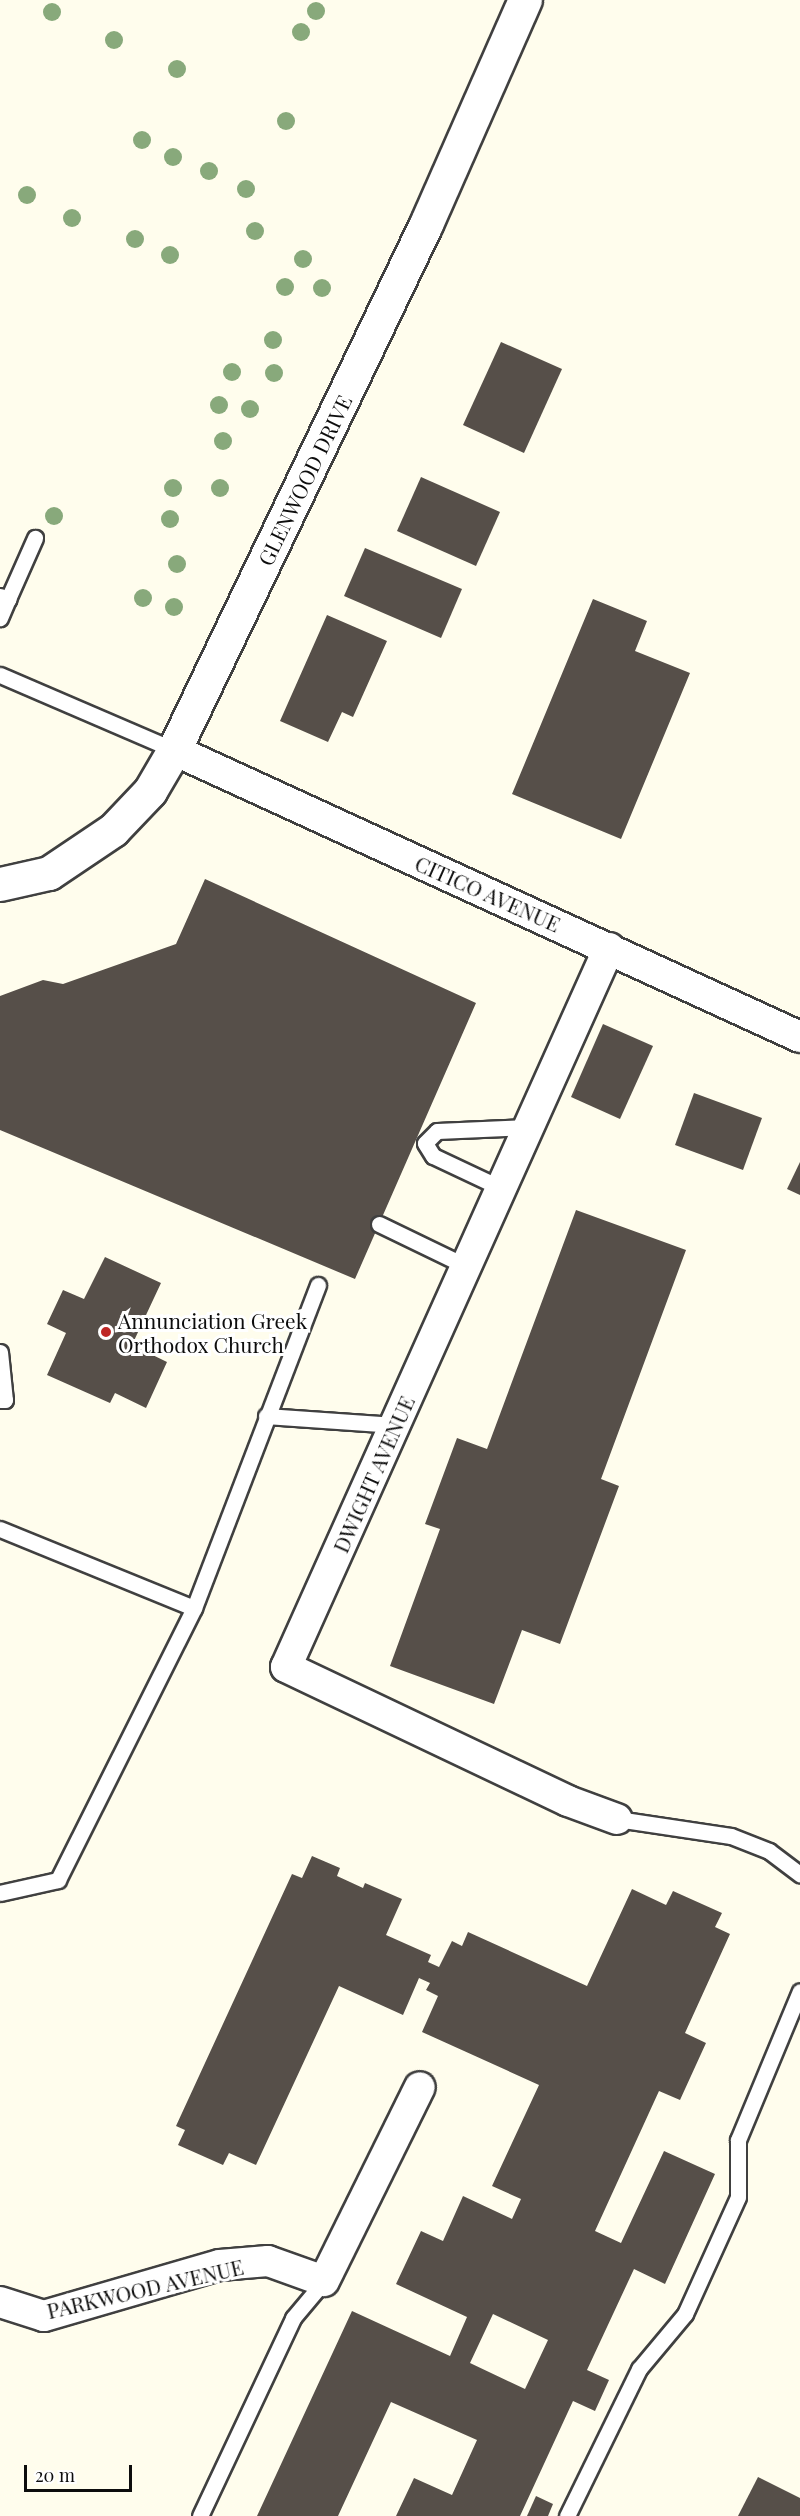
<!DOCTYPE html>
<html>
<head>
<meta charset="utf-8">
<style>
	body { margin:0 }
	#map { position:relative; width:800px; height:2516px; overflow:hidden; background:#fffded; font-family:"Playfair Display",serif }
	div>[style] { position:absolute }
	.building>* { inset:0; background:#564f49 }
	.roads { filter:drop-shadow(2px 0 #404040) drop-shadow(-2px 0 #404040) drop-shadow(0 2px #404040) drop-shadow(0 -2px #404040) }
	.service>* { height:15px; margin:-7.5px; padding:0 7.5px; transform-origin:7.5px; border-radius:7.5px; background:#fff }
	.minor>* { height:30px; margin:-15px; padding:0 15px; transform-origin:15px; border-radius:15px; background:#fff }
	.tertiary>* { height:33px; margin:-16.5px; padding:0 16.5px; transform-origin:16.5px; border-radius:16.5px; background:#fff }
	.trees>* { width:18px; height:18px; margin:-9px; border-radius:50%; background:#88a97b }
	.dots>* { width:16px; height:16px; translate:-50% -50%; box-sizing:border-box; border:3px solid #fff; border-radius:50% }
	span { translate:-50% -50%; white-space:nowrap; text-align:center; line-height:1.15; -webkit-text-stroke:6px #fff; paint-order:stroke }
	.street-label { font-size:21px; color:#0d0d0d }
	.poi-label { font-size:21px; color:#0d0d0d }
	.left { translate:0 -50%; text-align:left }
	.scale { position:absolute; left:24px; top:2465px; width:108px; height:27px; box-sizing:border-box; border:3px solid #0d0d0d; border-top:0; padding-left:8px; font-size:18px; line-height:21px; white-space:nowrap; color:#0d0d0d; -webkit-text-stroke:4px #fff; paint-order:stroke }
</style>
</head>
<body>
<div id="map">
	<div class="building">
		<div style="clip-path:polygon(501px 342px,562px 369px,524px 453px,463px 425px)"></div>
		<div style="clip-path:polygon(421px 477px,500px 512px,476px 566px,397px 531px)"></div>
		<div style="clip-path:polygon(365px 548px,462px 589px,441px 638px,344px 596px)"></div>
		<div style="clip-path:polygon(593px 599px,647px 621px,635px 651px,690px 673px,621px 839px,512px 794px)"></div>
		<div style="clip-path:polygon(327px 615px,387px 641px,353px 717px,342px 712px,328px 742px,280px 721px)"></div>
		<div style="clip-path:polygon(205px 879px,476px 1003px,355px 1279px,0 1130px,0 996px,43px 980px,63px 984px,176px 944px)"></div>
		<div style="clip-path:polygon(603px 1024px,653px 1046px,620px 1119px,571px 1097px)"></div>
		<div style="clip-path:polygon(694px 1093px,762px 1118px,743px 1170px,675px 1145px)"></div>
		<div style="clip-path:polygon(800px 1162px,800px 1195px,787px 1189px)"></div>
		<div style="clip-path:polygon(576px 1210px,686px 1250px,601px 1479px,619px 1486px,560px 1644px,522px 1630px,494px 1704px,390px 1666px,440px 1529px,425px 1524px,457px 1438px,487px 1449px)"></div>
		<div style="clip-path:polygon(105px 1257px,161px 1283px,132px 1345px,167px 1362px,146px 1408px,115px 1393px,110px 1403px,47px 1375px,66px 1333px,47px 1324px,63px 1290px,84px 1299px)"></div>
		<div style="clip-path:polygon(evenodd,312px 1856px,340px 1868px,337px 1876px,363px 1888px,365px 1883px,402px 1899px,386px 1935px,431px 1955px,428px 1962px,439px 1967px,452px 1941px,462px 1946px,468px 1932px,587px 1986px,632px 1889px,666px 1905px,673px 1891px,722px 1913px,715px 1927px,730px 1934px,685px 2033px,706px 2043px,680px 2100px,659px 2091px,595px 2231px,621px 2243px,664px 2151px,715px 2174px,665px 2284px,634px 2269px,587px 2370px,609px 2380px,595px 2411px,573px 2401px,520px 2516px,396px 2516px,414px 2478px,452px 2495px,477px 2440px,391px 2402px,338px 2516px,257px 2516px,352px 2311px,450px 2356px,467px 2317px,396px 2284px,421px 2231px,443px 2241px,463px 2196px,512px 2219px,521px 2199px,492px 2186px,539px 2085px,422px 2032px,438px 1996px,426px 1990px,430px 1983px,419px 1978px,403px 2015px,339px 1986px,256px 2165px,229px 2153px,223px 2165px,178px 2145px,185px 2130px,176px 2126px,292px 1874px,302px 1878px,312px 1856px,493px 2314px,548px 2340px,525px 2389px,470px 2363px,493px 2314px)"></div>
		<div style="clip-path:polygon(758px 2477px,800px 2498px,800px 2516px,738px 2516px)"></div>
		<div style="clip-path:polygon(536px 2496px,553px 2504px,548px 2516px,527px 2516px)"></div>
	</div>
	<div class="roads">
		<div class="service">
			<div style="left:0;top:596px;width:9px;rotate:21deg"></div>
			<div style="left:8px;top:599px;width:21px;rotate:113deg"></div>
			<div style="left:8px;top:599px;width:67px;rotate:-66.1deg"></div>
			<div style="left:0;top:675px;width:189px;rotate:23.3deg"></div>
			<div style="left:501px;top:1188px;width:75px;rotate:-154.8deg"></div>
			<div style="left:433px;top:1156px;width:15px;rotate:-122deg"></div>
			<div style="left:425px;top:1143px;width:17px;rotate:-45deg"></div>
			<div style="left:437px;top:1131px;width:91px;rotate:-2.5deg"></div>
			<div style="left:379px;top:1224px;width:97px;rotate:25.8deg"></div>
			<div style="left:0;top:1352px;width:48px;rotate:84.1deg"></div>
			<div style="left:5px;top:1400px;width:5px;rotate:180deg"></div>
			<div style="left:266px;top:1416px;width:129px;rotate:4deg"></div>
			<div style="left:0;top:1529px;width:209px;rotate:22.2deg"></div>
			<div style="left:194px;top:1608px;width:304px;rotate:116.6deg"></div>
			<div style="left:58px;top:1880px;width:59px;rotate:167.4deg"></div>
			<div style="left:194px;top:1608px;width:346px;rotate:-69deg"></div>
			<div style="left:617px;top:1819px;width:115px;rotate:8.5deg"></div>
			<div style="left:731px;top:1836px;width:41px;rotate:21.5deg"></div>
			<div style="left:769px;top:1851px;width:39px;rotate:37deg"></div>
			<div style="left:200px;top:2516px;width:219px;rotate:-64.8deg"></div>
			<div style="left:293px;top:2318px;width:48px;rotate:-50deg"></div>
			<div style="left:567px;top:2516px;width:164px;rotate:-63.9deg"></div>
			<div style="left:639px;top:2369px;width:72px;rotate:-50.1deg"></div>
			<div style="left:685px;top:2314px;width:128px;rotate:-65.6deg"></div>
			<div style="left:738px;top:2197px;width:57px;rotate:-90deg"></div>
			<div style="left:738px;top:2140px;width:161px;rotate:-67.4deg"></div>
		</div>
		<div class="minor">
			<div style="left:174px;top:750px;width:689px;rotate:24.63deg"></div>
			<div style="left:609px;top:948px;width:788px;rotate:114.19deg"></div>
			<div style="left:286px;top:1667px;width:312px;rotate:25.4deg"></div>
			<div style="left:568px;top:1801px;width:52px;rotate:20.2deg"></div>
			<div style="left:0;top:2302px;width:46px;rotate:17.7deg"></div>
			<div style="left:44px;top:2316px;width:183px;rotate:-16.2deg"></div>
			<div style="left:220px;top:2265px;width:48px;rotate:-4.8deg"></div>
			<div style="left:268px;top:2261px;width:59px;rotate:19.7deg"></div>
			<div style="left:324px;top:2281px;width:216px;rotate:-63.7deg"></div>
		</div>
		<div class="tertiary">
			<div style="left:0;top:884px;width:50px;rotate:-12.7deg"></div>
			<div style="left:49px;top:873px;width:77px;rotate:-33.9deg"></div>
			<div style="left:113px;top:830px;width:54px;rotate:-46.5deg"></div>
			<div style="left:150px;top:791px;width:48px;rotate:-59.7deg"></div>
			<div style="left:174px;top:750px;width:583px;rotate:-64.4deg"></div>
			<div style="left:426px;top:224px;width:245px;rotate:-66.2deg"></div>
		</div>
	</div>
	<div class="trees">
		<div style="left:316px;top:11px"></div>
		<div style="left:52px;top:12px"></div>
		<div style="left:301px;top:32px"></div>
		<div style="left:114px;top:40px"></div>
		<div style="left:177px;top:69px"></div>
		<div style="left:286px;top:121px"></div>
		<div style="left:142px;top:140px"></div>
		<div style="left:173px;top:157px"></div>
		<div style="left:209px;top:171px"></div>
		<div style="left:246px;top:189px"></div>
		<div style="left:27px;top:195px"></div>
		<div style="left:72px;top:218px"></div>
		<div style="left:255px;top:231px"></div>
		<div style="left:135px;top:239px"></div>
		<div style="left:170px;top:255px"></div>
		<div style="left:303px;top:259px"></div>
		<div style="left:285px;top:287px"></div>
		<div style="left:322px;top:288px"></div>
		<div style="left:273px;top:340px"></div>
		<div style="left:232px;top:372px"></div>
		<div style="left:274px;top:373px"></div>
		<div style="left:219px;top:405px"></div>
		<div style="left:250px;top:409px"></div>
		<div style="left:223px;top:441px"></div>
		<div style="left:173px;top:488px"></div>
		<div style="left:220px;top:488px"></div>
		<div style="left:54px;top:516px"></div>
		<div style="left:170px;top:519px"></div>
		<div style="left:177px;top:564px"></div>
		<div style="left:143px;top:598px"></div>
		<div style="left:174px;top:607px"></div>
	</div>
	<div class="dots">
		<div style="left:106px;top:1332px;background:#be2624"></div>
	</div>
	<div class="street-label">
		<span style="left:304px;top:480px;rotate:-64deg">GLENWOOD DRIVE</span>
		<span style="left:488px;top:893px;rotate:24deg">CITICO AVENUE</span>
		<span style="left:373px;top:1474px;rotate:-66deg">DWIGHT AVENUE</span>
		<span style="left:145px;top:2288px;rotate:-13deg">PARKWOOD AVENUE</span>
	</div>
	<div class="poi-label">
		<span class="left" style="left:118px;top:1332px">Annunciation Greek<br>Orthodox Church</span>
	</div>
	<div class="scale">20 m</div>
</div>
</body>
</html>
